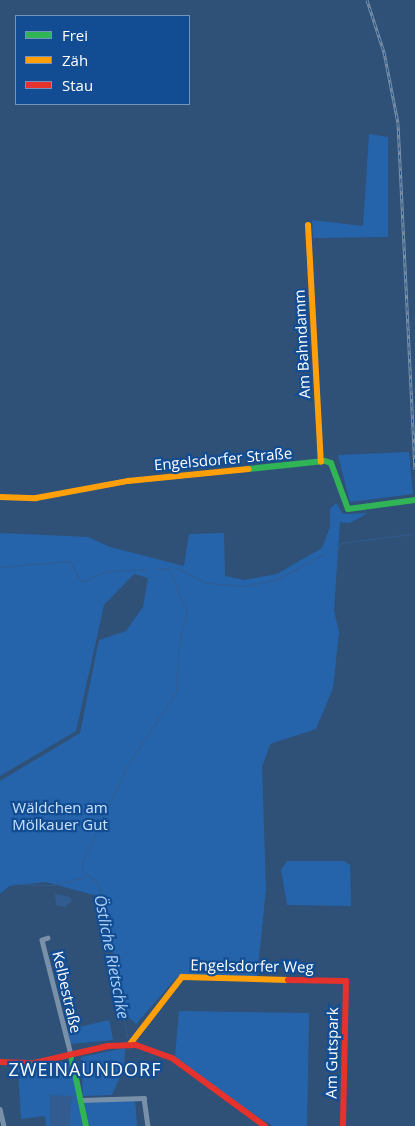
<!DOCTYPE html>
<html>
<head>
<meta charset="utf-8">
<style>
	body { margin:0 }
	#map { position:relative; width:415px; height:1126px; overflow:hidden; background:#2f5077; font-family:"Open Sans",sans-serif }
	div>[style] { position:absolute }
	.green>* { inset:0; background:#2564ab }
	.water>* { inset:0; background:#325c8f }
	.stream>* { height:1px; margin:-0.5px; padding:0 0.5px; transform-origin:0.5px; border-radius:0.5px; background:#325c8f }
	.street>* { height:4.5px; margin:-2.25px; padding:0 2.25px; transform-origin:2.25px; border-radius:2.25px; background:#7990a9 }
	.fast>* { height:6px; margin:-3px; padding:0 3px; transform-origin:3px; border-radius:3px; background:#30b455 }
	.slow>* { height:6px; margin:-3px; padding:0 3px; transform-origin:3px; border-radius:3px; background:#ff9f0a }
	.jam>* { height:6px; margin:-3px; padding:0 3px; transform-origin:3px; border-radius:3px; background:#e5322d }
	.rail>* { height:3px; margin-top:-1.5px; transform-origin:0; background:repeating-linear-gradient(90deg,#124d94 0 4px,#7a90a9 0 8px); box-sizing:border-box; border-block:1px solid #7a90a9 }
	span { translate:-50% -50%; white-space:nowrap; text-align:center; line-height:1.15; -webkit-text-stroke:4.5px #124d94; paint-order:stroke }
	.street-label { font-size:15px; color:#fff }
	.park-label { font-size:15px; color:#c8e1fd }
	.water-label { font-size:16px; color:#add1f9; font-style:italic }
	.quarter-label { font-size:18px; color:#fff; letter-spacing:1px }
	.legend { position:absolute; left:15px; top:15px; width:175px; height:90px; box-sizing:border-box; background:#124d94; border:1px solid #7194bf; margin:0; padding:6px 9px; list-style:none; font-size:15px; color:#fff }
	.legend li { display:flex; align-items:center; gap:10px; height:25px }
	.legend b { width:25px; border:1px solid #7194bf }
</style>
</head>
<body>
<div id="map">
	<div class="green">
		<div style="clip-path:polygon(369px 134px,388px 137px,388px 237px,313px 238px,312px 220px,363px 226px)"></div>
		<div style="clip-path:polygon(409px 452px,413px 494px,350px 502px,338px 455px)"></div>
		<div style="clip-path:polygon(336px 503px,343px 514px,368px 513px,350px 523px,340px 522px,334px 611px,339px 632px,333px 688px,316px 729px,270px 744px,262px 767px,266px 889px,257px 977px,178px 976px,136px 1024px,128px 1017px,101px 897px,46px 882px,9px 886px,0 894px,0 781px,80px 733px,99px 640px,126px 631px,143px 607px,148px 578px,134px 574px,104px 605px,76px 731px,0 776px,0 533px,88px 537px,110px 547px,184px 566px,189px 534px,224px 533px,225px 576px,244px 580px,277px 574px,322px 548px,330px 527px,330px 509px)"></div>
		<div style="clip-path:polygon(287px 861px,344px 861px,350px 865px,351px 906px,287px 905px,281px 870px)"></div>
		<div style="clip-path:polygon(179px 1011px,309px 1013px,307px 1126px,273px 1126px,210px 1088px,175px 1057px)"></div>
		<div style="clip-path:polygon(109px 1020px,113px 1040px,71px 1044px,67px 1030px)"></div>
		<div style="clip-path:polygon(125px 1048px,124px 1067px,112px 1095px,83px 1096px,81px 1057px)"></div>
		<div style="clip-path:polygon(65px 1062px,70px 1063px,83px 1126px,46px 1126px,45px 1116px,21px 1119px,18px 1068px)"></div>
		<div style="clip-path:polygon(135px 1099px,137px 1126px,89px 1126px,84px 1101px)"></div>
	</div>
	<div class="water">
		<div style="clip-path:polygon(55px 894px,70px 897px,72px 901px,65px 907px,56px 905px)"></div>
		<div style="clip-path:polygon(50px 1095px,75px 1096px,71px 1102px,70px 1126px,50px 1126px)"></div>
	</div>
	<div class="stream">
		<div style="left:336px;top:552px;width:10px;rotate:-61deg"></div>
		<div style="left:341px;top:543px;width:71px;rotate:-7.3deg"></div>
		<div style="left:0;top:567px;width:70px;rotate:-4.9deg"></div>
		<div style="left:70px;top:561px;width:24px;rotate:62deg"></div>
		<div style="left:81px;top:582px;width:28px;rotate:-23deg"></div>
		<div style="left:107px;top:571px;width:40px;rotate:-2.9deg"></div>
		<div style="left:175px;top:567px;width:36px;rotate:27deg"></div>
		<div style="left:207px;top:583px;width:40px;rotate:4.3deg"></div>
		<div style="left:247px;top:586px;width:31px;rotate:-13deg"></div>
		<div style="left:277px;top:579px;width:55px;rotate:-28deg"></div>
		<div style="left:13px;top:884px;width:40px;rotate:1.4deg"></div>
		<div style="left:53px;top:885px;width:33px;rotate:-14deg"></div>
		<div style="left:127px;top:1037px;width:136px;rotate:-99.7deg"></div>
		<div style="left:104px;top:903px;width:21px;rotate:-107deg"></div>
		<div style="left:98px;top:883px;width:20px;rotate:-143deg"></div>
		<div style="left:82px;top:871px;width:9px;rotate:-90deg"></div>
		<div style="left:82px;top:862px;width:106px;rotate:-64.9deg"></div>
		<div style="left:127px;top:766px;width:89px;rotate:-56.5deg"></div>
		<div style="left:176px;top:692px;width:50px;rotate:-86.6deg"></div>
		<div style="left:179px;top:642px;width:30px;rotate:-75deg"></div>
		<div style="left:187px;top:613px;width:48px;rotate:-112.2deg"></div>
		<div style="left:169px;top:569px;width:13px;rotate:-176deg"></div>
	</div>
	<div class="street">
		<div style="left:48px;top:938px;width:6px;rotate:162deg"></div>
		<div style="left:42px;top:940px;width:119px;rotate:75.8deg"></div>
		<div style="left:80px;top:1100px;width:64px;rotate:-1.8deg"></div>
		<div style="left:144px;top:1098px;width:28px;rotate:82deg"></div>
		<div style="left:0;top:1109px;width:17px;rotate:77deg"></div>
	</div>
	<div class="fast">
		<div style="left:248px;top:469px;width:77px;rotate:-5.9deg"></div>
		<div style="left:325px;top:461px;width:6px;rotate:18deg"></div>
		<div style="left:331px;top:463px;width:49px;rotate:69.7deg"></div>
		<div style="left:348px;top:509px;width:68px;rotate:-7.7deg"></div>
		<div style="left:71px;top:1055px;width:73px;rotate:78.1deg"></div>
	</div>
	<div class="slow">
		<div style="left:308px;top:225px;width:237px;rotate:86.9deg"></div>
		<div style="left:0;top:497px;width:36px;rotate:2deg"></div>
		<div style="left:36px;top:498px;width:94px;rotate:-10.5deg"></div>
		<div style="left:128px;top:481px;width:121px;rotate:-5.7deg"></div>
		<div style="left:130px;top:1044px;width:85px;rotate:-52.2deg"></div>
		<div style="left:182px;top:977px;width:106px;rotate:1.6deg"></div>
	</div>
	<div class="jam">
		<div style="left:288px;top:980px;width:58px;rotate:1deg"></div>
		<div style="left:346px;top:981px;width:145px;rotate:91.2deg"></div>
		<div style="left:0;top:1062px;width:34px;rotate:2deg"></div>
		<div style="left:34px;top:1063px;width:76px;rotate:-12.9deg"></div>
		<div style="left:108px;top:1046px;width:28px;rotate:-2deg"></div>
		<div style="left:136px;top:1045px;width:38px;rotate:20deg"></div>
		<div style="left:172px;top:1058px;width:115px;rotate:36.2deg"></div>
	</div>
	<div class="rail">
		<div style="left:367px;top:0;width:55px;rotate:71.9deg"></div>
		<div style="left:384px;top:52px;width:72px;rotate:78.8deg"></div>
		<div style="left:398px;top:123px;width:347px;rotate:87.2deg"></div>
	</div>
	<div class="street-label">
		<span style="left:302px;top:344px;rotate:-93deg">Am Bahndamm</span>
		<span style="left:223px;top:459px;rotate:-5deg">Engelsdorfer Straße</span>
		<span style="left:252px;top:966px;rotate:1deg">Engelsdorfer Weg</span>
		<span style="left:67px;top:992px;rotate:77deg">Kelbestraße</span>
		<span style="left:332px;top:1053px;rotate:-89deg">Am Gutspark</span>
	</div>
	<div class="park-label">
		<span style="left:60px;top:816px">Wäldchen am<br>Mölkauer Gut</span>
	</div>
	<div class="water-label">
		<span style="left:112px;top:957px;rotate:79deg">Östliche Rietschke</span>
	</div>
	<div class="quarter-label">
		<span style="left:85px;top:1069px">ZWEINAUNDORF</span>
	</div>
	<ul class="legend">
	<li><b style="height:6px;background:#30b455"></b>Frei</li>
	<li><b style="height:6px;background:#ff9f0a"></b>Zäh</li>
	<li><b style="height:6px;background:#e5322d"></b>Stau</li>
	</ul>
</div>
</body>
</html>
